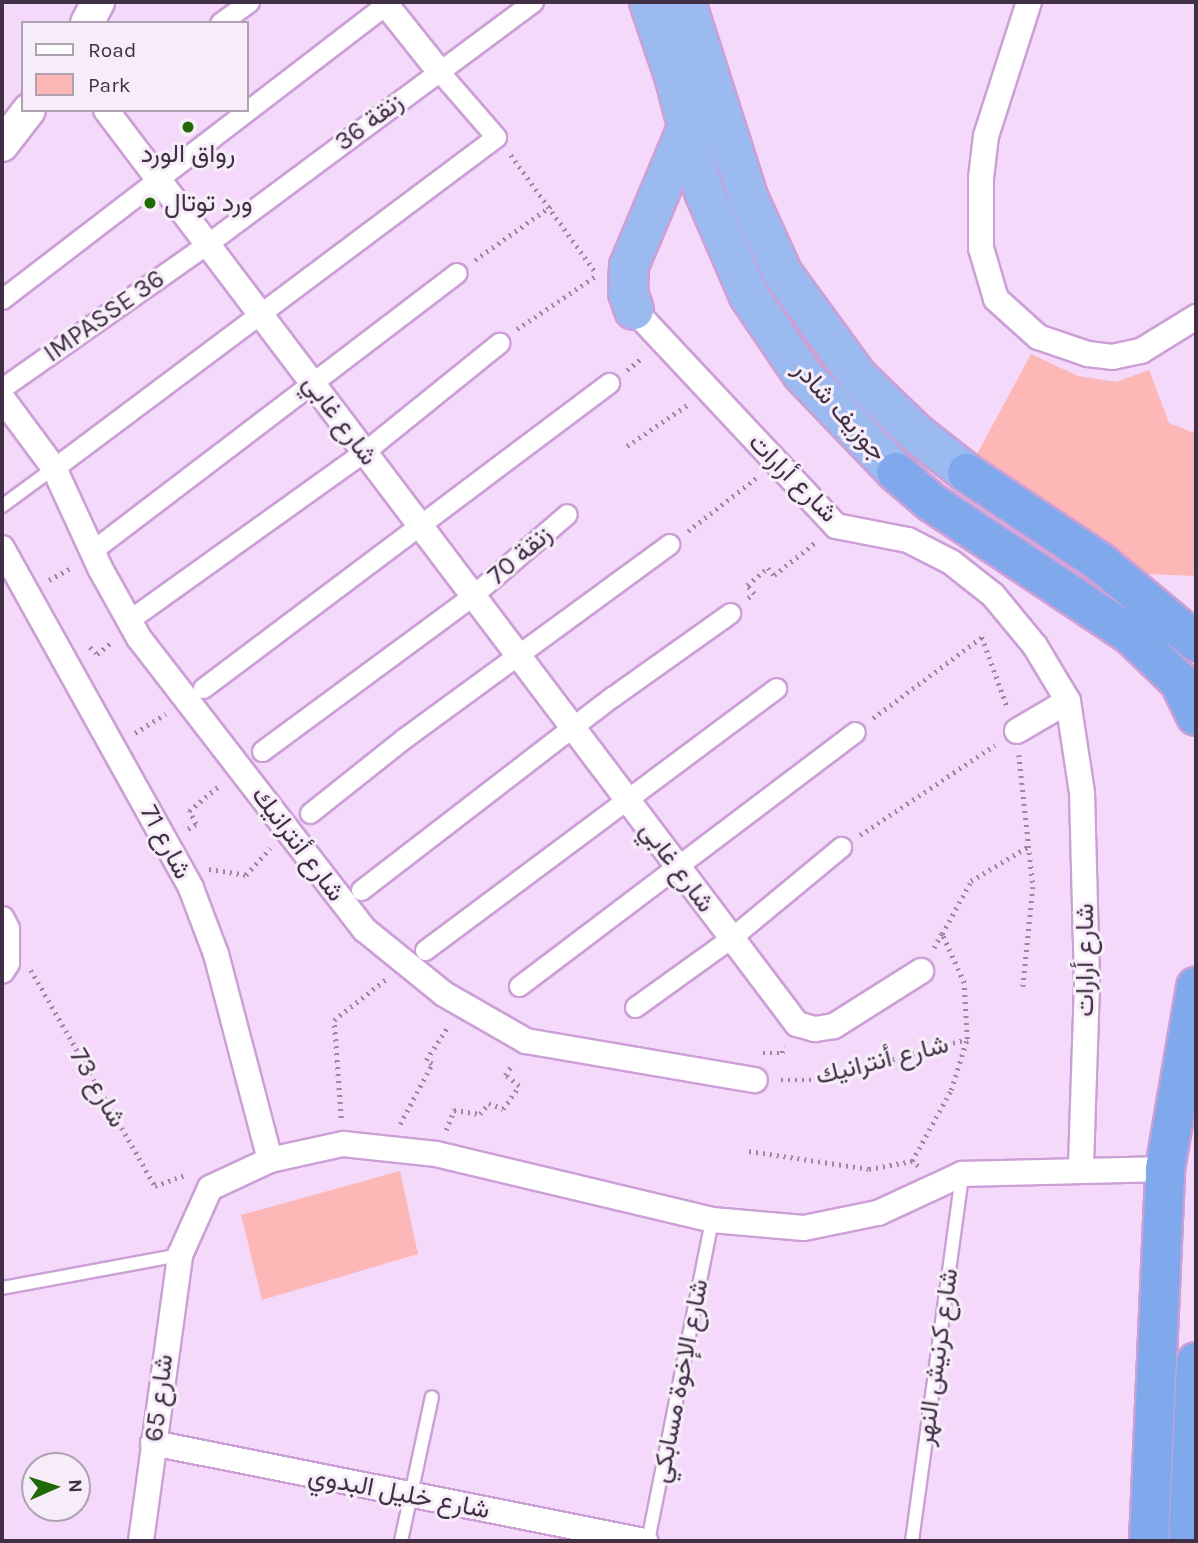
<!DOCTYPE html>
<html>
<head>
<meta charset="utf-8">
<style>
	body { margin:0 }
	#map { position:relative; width:1198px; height:1543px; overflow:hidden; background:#f4d9fb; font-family:Karla,Vazirmatn,sans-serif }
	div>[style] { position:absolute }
	.green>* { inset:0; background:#fdb7b6 }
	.path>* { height:4.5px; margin-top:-2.25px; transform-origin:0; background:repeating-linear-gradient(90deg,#9d87a3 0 2px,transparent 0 7px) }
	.roads { filter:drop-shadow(2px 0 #cca0d6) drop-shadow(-2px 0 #cca0d6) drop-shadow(0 2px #cca0d6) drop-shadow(0 -2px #cca0d6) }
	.service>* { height:12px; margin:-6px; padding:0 6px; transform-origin:6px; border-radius:6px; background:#fff }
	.pedestrian>* { height:19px; margin:-9.5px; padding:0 9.5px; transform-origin:9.5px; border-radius:9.5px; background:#fff }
	.minor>* { height:24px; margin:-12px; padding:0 12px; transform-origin:12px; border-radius:12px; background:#fff }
	.tertiary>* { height:32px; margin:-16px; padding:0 16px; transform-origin:16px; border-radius:16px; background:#fff }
	.trunk>* { height:38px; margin:-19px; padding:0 19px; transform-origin:19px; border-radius:19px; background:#9abaf0 }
	.motorway>* { height:38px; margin:-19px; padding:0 19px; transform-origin:19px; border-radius:19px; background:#80a9ed }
	.dots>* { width:19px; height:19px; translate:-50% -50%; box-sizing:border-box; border:4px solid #f6edf9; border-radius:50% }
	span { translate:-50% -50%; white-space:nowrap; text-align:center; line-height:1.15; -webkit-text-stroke:6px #f6edf9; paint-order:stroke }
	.street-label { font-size:26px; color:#412f45 }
	.poi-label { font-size:26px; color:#412f45 }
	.left { translate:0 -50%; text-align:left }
	.frame { position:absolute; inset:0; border:4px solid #412f45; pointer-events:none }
	.legend { position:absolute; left:21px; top:21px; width:228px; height:91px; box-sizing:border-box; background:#f6edf9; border:2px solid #aea1b1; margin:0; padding:9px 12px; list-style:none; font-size:21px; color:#412f45 }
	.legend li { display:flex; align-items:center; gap:14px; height:35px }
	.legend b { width:35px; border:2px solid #aea1b1 }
	.north { position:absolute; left:21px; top:1452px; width:70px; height:70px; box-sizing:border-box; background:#f6edf9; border:2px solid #aea1b1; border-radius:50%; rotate:87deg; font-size:19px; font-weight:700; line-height:28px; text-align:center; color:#412f45 }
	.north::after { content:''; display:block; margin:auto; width:24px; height:32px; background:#206905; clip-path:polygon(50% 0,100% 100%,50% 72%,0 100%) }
</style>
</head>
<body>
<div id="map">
	<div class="green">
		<div style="clip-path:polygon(1031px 354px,1078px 376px,1116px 382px,1149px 370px,1169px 423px,1192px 432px,1196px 429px,1196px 576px,1148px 574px,976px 456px)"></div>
		<div style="clip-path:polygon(400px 1171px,418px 1254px,262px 1300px,241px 1215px)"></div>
	</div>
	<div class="path">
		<div style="left:511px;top:155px;width:142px;rotate:54.2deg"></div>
		<div style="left:475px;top:260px;width:93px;rotate:-35.4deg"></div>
		<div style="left:517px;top:329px;width:97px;rotate:-34deg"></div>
		<div style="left:627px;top:370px;width:19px;rotate:-39deg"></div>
		<div style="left:627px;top:446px;width:73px;rotate:-34.3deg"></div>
		<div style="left:688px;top:531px;width:86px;rotate:-37.9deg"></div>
		<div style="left:49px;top:580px;width:26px;rotate:-29deg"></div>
		<div style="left:748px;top:598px;width:7px;rotate:-34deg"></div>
		<div style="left:754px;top:594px;width:11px;rotate:-128deg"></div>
		<div style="left:747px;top:585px;width:27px;rotate:-39deg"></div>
		<div style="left:768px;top:568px;width:9px;rotate:49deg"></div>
		<div style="left:774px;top:575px;width:53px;rotate:-38.2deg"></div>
		<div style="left:90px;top:647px;width:10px;rotate:45deg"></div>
		<div style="left:97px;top:654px;width:21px;rotate:-39deg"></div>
		<div style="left:873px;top:718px;width:136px;rotate:-36.6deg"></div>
		<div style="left:982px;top:637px;width:73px;rotate:70.1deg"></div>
		<div style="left:135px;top:733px;width:36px;rotate:-32deg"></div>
		<div style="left:1019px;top:755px;width:133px;rotate:83.9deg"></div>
		<div style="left:1033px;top:887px;width:100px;rotate:95.7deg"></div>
		<div style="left:188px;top:829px;width:9px;rotate:-32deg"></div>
		<div style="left:196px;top:824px;width:15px;rotate:-118deg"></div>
		<div style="left:189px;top:811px;width:40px;rotate:-40deg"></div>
		<div style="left:860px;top:835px;width:162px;rotate:-33.7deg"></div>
		<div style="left:209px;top:869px;width:37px;rotate:9deg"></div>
		<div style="left:246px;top:875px;width:36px;rotate:-48deg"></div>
		<div style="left:942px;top:934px;width:60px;rotate:-61.3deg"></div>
		<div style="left:971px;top:881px;width:68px;rotate:-31.1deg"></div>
		<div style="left:31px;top:970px;width:249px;rotate:60.1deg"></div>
		<div style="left:155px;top:1186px;width:33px;rotate:-20deg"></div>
		<div style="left:763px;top:1053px;width:19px"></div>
		<div style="left:782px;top:1053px;width:7px;rotate:-82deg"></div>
		<div style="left:781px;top:1080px;width:37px"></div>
		<div style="left:818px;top:1080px;width:155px;rotate:-15.4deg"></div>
		<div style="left:341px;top:1118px;width:98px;rotate:-94.1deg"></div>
		<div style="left:334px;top:1020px;width:65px;rotate:-38.1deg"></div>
		<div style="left:400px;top:1124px;width:68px;rotate:-61.9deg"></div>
		<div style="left:432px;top:1064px;width:7px;rotate:-146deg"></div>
		<div style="left:426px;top:1060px;width:42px;rotate:-56.7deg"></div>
		<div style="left:446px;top:1130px;width:22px;rotate:-68deg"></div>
		<div style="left:454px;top:1110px;width:26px;rotate:9deg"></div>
		<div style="left:480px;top:1114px;width:14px;rotate:-51deg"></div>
		<div style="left:489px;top:1103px;width:15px;rotate:23deg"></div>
		<div style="left:503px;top:1109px;width:28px;rotate:-55deg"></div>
		<div style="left:519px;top:1086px;width:18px;rotate:-142deg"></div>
		<div style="left:505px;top:1075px;width:14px;rotate:-56deg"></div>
		<div style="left:749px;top:1151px;width:121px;rotate:8.5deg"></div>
		<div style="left:869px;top:1169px;width:44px;rotate:-10.5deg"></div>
		<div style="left:918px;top:1166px;width:8px;rotate:-140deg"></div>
		<div style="left:912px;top:1161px;width:81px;rotate:-61.2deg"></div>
		<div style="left:951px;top:1090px;width:53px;rotate:-72.6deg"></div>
		<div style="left:967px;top:1039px;width:56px;rotate:-93.1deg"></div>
		<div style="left:964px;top:983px;width:54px;rotate:-114.2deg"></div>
		<div style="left:942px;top:934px;width:18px;rotate:119deg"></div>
	</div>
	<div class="roads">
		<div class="service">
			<div style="left:2px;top:506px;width:64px;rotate:-36.2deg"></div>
			<div style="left:2px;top:1288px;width:181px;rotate:-10.5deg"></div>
			<div style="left:401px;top:1541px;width:147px;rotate:-77.9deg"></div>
			<div style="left:648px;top:1541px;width:327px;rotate:-78.7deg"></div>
			<div style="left:912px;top:1541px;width:370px;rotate:-82.2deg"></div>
		</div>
		<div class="pedestrian">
			<div style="left:220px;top:23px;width:36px;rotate:-36deg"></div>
			<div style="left:2px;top:299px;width:484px;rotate:-37.5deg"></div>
			<div style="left:2px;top:388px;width:251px;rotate:-35.1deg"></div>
			<div style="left:207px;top:244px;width:406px;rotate:-36.6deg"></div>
			<div style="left:54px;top:468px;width:552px;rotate:-36.83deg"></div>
			<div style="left:496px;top:137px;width:89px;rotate:-130.9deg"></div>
			<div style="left:93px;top:550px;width:457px;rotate:-37.3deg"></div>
			<div style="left:129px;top:620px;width:289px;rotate:-35.6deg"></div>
			<div style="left:364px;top:452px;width:174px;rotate:-38.9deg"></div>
			<div style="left:203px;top:688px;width:508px;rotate:-36.92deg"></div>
			<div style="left:262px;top:751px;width:261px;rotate:-36.4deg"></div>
			<div style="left:472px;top:596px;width:125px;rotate:-40.8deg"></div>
			<div style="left:310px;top:813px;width:119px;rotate:-38.5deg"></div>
			<div style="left:403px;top:739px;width:330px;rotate:-36.2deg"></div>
			<div style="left:361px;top:890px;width:317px;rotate:-37.6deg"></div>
			<div style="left:612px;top:697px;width:145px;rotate:-35.4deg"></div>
			<div style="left:425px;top:950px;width:438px;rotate:-36.7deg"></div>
			<div style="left:519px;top:986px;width:421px;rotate:-37.1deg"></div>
			<div style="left:635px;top:1007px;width:118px;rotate:-35.7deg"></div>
			<div style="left:731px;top:938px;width:143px;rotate:-39.6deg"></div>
		</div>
		<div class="minor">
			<div style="left:384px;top:2px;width:87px;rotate:51.5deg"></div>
			<div style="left:1029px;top:2px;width:141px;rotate:107.8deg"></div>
			<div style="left:986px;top:136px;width:42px;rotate:96.8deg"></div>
			<div style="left:981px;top:178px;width:70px;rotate:90deg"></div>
			<div style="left:981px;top:248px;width:53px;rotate:73.6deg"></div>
			<div style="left:996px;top:299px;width:57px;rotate:42.1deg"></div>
			<div style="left:1038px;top:337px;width:53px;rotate:18.8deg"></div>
			<div style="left:1088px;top:354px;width:24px;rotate:7deg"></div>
			<div style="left:1112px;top:357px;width:30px;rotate:-12deg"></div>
			<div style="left:1141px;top:351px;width:65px;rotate:-31.7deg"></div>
			<div style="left:106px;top:110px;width:1146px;rotate:52.91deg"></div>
			<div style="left:797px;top:1024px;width:19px;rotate:16deg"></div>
			<div style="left:815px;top:1029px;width:19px;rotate:-9deg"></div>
			<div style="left:834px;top:1026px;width:103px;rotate:-32.3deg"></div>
			<div style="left:634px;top:310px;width:296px;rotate:46.9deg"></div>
			<div style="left:836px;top:526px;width:73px;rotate:11deg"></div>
			<div style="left:908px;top:540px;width:48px;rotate:27.1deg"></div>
			<div style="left:951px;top:562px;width:53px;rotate:38.2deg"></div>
			<div style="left:993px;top:595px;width:66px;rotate:50.5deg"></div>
			<div style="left:1035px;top:646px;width:64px;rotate:59deg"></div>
			<div style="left:1068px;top:701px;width:92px;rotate:81.3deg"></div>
			<div style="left:1082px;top:792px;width:192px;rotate:88.5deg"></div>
			<div style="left:1087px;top:984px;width:185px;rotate:91.9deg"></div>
			<div style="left:2px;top:398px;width:87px;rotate:53.4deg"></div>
			<div style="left:54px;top:468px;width:112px;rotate:65.3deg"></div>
			<div style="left:101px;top:570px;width:78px;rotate:60.8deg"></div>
			<div style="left:139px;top:638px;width:369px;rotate:52.3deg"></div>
			<div style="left:365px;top:930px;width:102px;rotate:39deg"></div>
			<div style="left:444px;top:994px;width:95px;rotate:29.8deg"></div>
			<div style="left:526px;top:1041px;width:232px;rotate:9.7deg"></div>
			<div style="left:2px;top:548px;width:389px;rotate:60.9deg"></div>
			<div style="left:191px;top:888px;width:71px;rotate:69.3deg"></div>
			<div style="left:216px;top:954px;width:213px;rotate:75.3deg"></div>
			<div style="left:1017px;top:731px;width:59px;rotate:-30.5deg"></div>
			<div style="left:2px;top:919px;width:11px;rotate:63deg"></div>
			<div style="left:7px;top:929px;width:34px;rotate:90deg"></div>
			<div style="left:7px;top:963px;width:9px;rotate:122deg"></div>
			<div style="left:153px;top:1443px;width:502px;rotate:11.27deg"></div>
			<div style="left:141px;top:1541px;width:289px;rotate:-82.2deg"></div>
			<div style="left:180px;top:1255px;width:73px;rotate:-65.9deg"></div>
			<div style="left:210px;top:1188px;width:66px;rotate:-25deg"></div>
			<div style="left:270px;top:1160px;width:75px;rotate:-12.4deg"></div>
			<div style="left:343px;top:1144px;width:94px;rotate:6.1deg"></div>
			<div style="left:436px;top:1154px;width:284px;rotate:13.4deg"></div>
			<div style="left:712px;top:1220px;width:92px;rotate:5deg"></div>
			<div style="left:804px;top:1228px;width:76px;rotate:-11.5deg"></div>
			<div style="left:878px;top:1213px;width:93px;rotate:-24.9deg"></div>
			<div style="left:962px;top:1174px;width:203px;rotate:-1.4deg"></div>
		</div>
		<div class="tertiary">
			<div style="left:87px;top:23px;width:24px;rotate:-62deg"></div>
			<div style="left:2px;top:145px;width:44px;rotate:-52.4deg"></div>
		</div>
		<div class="trunk">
			<div style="left:649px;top:2px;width:81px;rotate:71.3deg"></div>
			<div style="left:675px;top:79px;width:117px;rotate:75.6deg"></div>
			<div style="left:704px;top:192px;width:113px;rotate:66.6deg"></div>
			<div style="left:749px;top:296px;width:94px;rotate:55.8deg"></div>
			<div style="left:802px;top:374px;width:136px;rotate:46.2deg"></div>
			<div style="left:686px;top:2px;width:207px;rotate:72.3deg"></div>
			<div style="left:749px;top:199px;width:82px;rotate:65.6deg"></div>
			<div style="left:783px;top:274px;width:127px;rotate:53.9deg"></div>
			<div style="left:858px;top:377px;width:81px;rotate:44deg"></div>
			<div style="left:916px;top:433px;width:65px;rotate:38.1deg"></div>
			<div style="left:634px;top:310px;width:18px;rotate:-109deg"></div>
			<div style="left:628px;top:293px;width:27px;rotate:-88deg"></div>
			<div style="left:629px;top:266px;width:150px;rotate:-67.2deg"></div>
		</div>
		<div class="motorway">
			<div style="left:896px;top:472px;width:46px;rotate:40.6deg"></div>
			<div style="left:931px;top:502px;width:240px;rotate:33.6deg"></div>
			<div style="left:1131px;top:635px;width:66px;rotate:43.8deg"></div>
			<div style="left:1179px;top:681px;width:39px;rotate:64deg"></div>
			<div style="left:967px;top:473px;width:160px;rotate:33.8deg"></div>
			<div style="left:1100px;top:562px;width:125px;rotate:39.8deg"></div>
			<div style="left:1149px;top:1541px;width:372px;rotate:-87.5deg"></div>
			<div style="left:1165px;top:1169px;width:185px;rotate:-80.3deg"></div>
			<div style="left:1188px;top:1541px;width:179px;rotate:-87.4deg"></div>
		</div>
	</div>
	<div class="dots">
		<div style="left:188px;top:127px;background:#206905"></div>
		<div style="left:150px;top:203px;background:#206905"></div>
	</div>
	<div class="street-label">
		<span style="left:369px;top:122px;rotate:-37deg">زنقة 36</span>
		<span style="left:104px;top:316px;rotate:-35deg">IMPASSE 36</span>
		<span style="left:840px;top:411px;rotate:48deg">جوزيف شادر</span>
		<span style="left:340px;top:420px;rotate:53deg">شارع غابي</span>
		<span style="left:793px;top:478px;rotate:45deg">شارع أرارات</span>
		<span style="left:520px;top:555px;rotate:-41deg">زنقة 70</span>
		<span style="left:166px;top:842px;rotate:62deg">شارع 71</span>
		<span style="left:298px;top:844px;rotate:53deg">شارع أنترانيك</span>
		<span style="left:677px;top:867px;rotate:53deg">شارع غابي</span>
		<span style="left:1085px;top:960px;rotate:-90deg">شارع أرارات</span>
		<span style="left:882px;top:1060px;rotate:-14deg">شارع أنترانيك</span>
		<span style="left:98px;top:1088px;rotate:60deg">شارع 73</span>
		<span style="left:937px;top:1357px;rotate:-82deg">شارع كرنيش النهر</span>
		<span style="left:680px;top:1381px;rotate:-79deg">شارع الإخوة مسابكي</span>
		<span style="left:159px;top:1398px;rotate:-83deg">شارع 65</span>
		<span style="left:399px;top:1493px;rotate:11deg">شارع خليل البدوي</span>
	</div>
	<div class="poi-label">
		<span style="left:188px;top:154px">رواق الورد</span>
		<span class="left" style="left:164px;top:203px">ورد توتال</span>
	</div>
	<div class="frame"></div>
	<ul class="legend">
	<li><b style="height:9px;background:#fff"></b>Road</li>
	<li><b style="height:19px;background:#fdb7b6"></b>Park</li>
	</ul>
	<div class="north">N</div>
</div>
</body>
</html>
